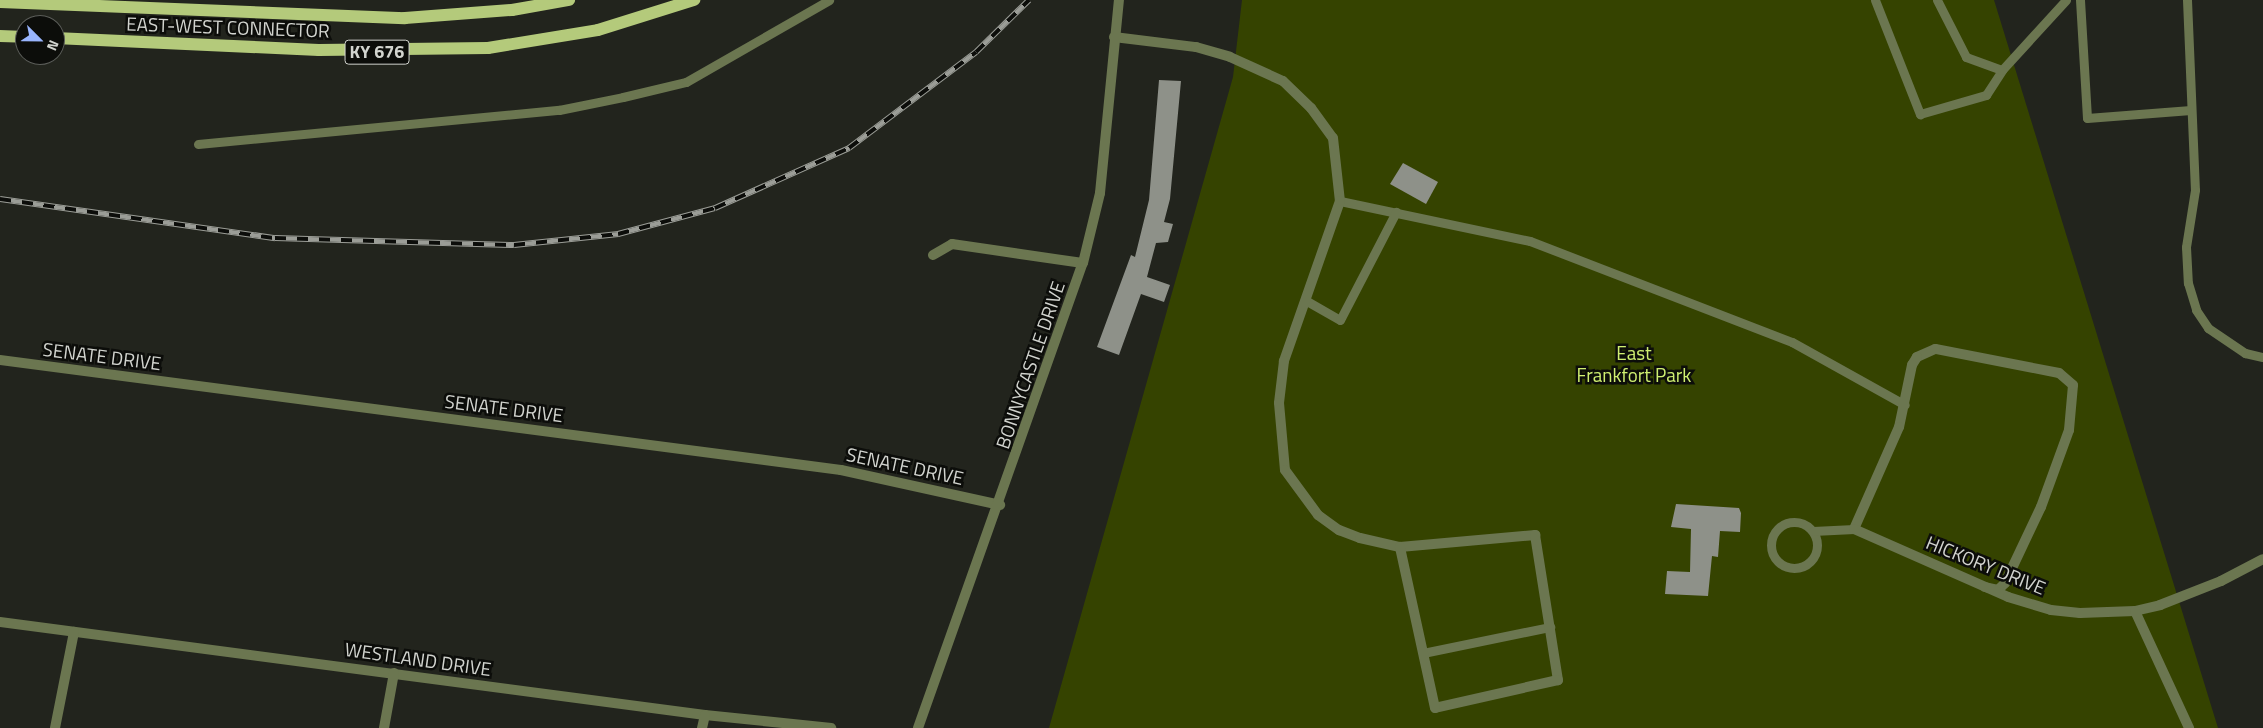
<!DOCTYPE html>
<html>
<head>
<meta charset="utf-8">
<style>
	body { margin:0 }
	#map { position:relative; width:2263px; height:728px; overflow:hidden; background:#22241d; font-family:"Titillium Web",sans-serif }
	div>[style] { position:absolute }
	.green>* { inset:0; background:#354300 }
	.building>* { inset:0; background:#8e9189 }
	.lane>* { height:9px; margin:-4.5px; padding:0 4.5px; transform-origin:4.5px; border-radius:4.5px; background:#6b7650 }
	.lane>.ring { margin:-4.5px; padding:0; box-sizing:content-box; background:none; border:9px solid #6b7650; border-radius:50% }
	.street>* { height:10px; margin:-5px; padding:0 5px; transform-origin:5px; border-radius:5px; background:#6b7650 }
	.primary>* { height:12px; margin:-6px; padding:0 6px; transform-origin:6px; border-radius:6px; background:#b4ca7b }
	.rail>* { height:5.5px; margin-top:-2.75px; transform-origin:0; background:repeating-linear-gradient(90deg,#0c0d0a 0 11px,#9b9d97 0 22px); box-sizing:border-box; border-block:1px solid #9b9d97 }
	span { translate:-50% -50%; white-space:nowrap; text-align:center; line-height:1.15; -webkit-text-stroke:5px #0c0d0a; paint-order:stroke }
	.shield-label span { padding:1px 4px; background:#0c0d0a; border:1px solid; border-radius:4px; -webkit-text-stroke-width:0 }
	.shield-label { font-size:18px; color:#d2d4cf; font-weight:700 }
	.street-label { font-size:19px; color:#d2d4cf }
	.park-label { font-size:19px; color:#cfef71 }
	.north { position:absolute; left:15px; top:15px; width:50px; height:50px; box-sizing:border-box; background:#0c0d0a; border:1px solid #5b5d59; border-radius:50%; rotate:113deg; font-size:14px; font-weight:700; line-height:20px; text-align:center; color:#d2d4cf }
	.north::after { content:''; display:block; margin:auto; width:18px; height:22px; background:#99b5fd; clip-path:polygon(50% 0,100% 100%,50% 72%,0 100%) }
</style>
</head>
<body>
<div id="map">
	<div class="green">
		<div style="clip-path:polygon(1242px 0,1994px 0,2218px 728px,1049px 728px,1233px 77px)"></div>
	</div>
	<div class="building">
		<div style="clip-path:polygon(1159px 80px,1181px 81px,1170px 199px,1164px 222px,1173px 224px,1168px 242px,1156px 243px,1147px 277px,1170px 285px,1164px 302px,1141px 294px,1119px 355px,1097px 347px,1131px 255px,1135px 257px,1149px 200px)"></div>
		<div style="clip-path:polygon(1403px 163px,1438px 182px,1426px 204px,1390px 184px)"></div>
		<div style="clip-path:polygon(1676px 504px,1739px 508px,1741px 513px,1740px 532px,1720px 531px,1718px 557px,1712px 556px,1708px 596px,1665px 594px,1667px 571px,1690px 572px,1691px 529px,1671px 527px)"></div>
	</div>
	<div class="lane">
		<div style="left:1875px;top:0;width:123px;rotate:68.5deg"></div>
		<div style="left:1920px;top:114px;width:69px;rotate:-16.1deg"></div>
		<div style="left:1986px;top:95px;width:30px;rotate:-57deg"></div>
		<div style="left:2002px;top:70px;width:95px;rotate:-47.6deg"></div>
		<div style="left:1937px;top:0;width:64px;rotate:63deg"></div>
		<div style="left:1966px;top:57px;width:38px;rotate:20deg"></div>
		<div style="left:2080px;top:0;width:118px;rotate:86.6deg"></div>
		<div style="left:2087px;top:118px;width:104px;rotate:-4.4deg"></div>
		<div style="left:2187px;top:0;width:190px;rotate:87.6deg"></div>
		<div style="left:2195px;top:190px;width:58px;rotate:99deg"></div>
		<div style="left:2186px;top:247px;width:36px;rotate:87deg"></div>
		<div style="left:2188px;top:283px;width:28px;rotate:73deg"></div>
		<div style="left:2196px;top:310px;width:22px;rotate:56deg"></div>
		<div style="left:2208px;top:328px;width:45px;rotate:34deg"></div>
		<div style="left:2245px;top:353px;width:18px;rotate:13deg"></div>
		<div style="left:198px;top:144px;width:363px;rotate:-5.4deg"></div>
		<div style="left:559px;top:110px;width:65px;rotate:-11.5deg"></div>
		<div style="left:623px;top:97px;width:65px;rotate:-13.4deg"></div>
		<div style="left:686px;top:82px;width:165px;rotate:-29.8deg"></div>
		<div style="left:1340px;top:201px;width:194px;rotate:11.9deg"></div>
		<div style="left:1530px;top:241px;width:281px;rotate:21.1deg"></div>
		<div style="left:1792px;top:342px;width:129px;rotate:29.1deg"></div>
		<div style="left:1305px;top:300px;width:40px;rotate:29.7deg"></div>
		<div style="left:1340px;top:320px;width:122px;rotate:-62.6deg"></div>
		<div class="ring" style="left:1771px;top:522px;width:37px;height:37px"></div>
		<div style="left:1813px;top:531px;width:41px;rotate:-2.8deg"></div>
		<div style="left:1423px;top:653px;width:130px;rotate:-11.6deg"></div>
	</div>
	<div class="street">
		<div style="left:1114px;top:37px;width:83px;rotate:7deg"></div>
		<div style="left:1196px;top:47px;width:35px;rotate:16deg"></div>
		<div style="left:1230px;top:57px;width:58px;rotate:24.4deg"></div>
		<div style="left:1283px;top:81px;width:39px;rotate:44deg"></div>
		<div style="left:1311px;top:108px;width:37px;rotate:54deg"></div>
		<div style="left:1333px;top:138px;width:63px;rotate:83.7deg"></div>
		<div style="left:1340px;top:201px;width:170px;rotate:109.3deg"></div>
		<div style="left:1284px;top:361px;width:42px;rotate:96.8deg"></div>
		<div style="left:1279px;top:403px;width:67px;rotate:84.9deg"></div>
		<div style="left:1285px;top:470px;width:56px;rotate:53.7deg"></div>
		<div style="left:1318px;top:515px;width:26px;rotate:36deg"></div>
		<div style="left:1339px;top:530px;width:22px;rotate:21deg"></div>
		<div style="left:1360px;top:538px;width:41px;rotate:12.7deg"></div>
		<div style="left:1400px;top:547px;width:136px;rotate:-5.1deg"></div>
		<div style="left:1535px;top:535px;width:147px;rotate:81deg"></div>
		<div style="left:1558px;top:680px;width:126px;rotate:167.2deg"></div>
		<div style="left:1435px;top:708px;width:165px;rotate:-102.3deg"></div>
		<div style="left:933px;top:255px;width:22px;rotate:-30deg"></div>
		<div style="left:952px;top:244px;width:132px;rotate:8.3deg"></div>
		<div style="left:0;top:360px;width:848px;rotate:7.45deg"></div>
		<div style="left:841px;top:470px;width:163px;rotate:12.4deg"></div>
		<div style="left:1985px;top:587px;width:13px;rotate:13deg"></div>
		<div style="left:1998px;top:590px;width:10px;rotate:-45deg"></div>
		<div style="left:2005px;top:583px;width:84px;rotate:-64.7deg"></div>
		<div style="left:2041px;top:507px;width:82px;rotate:-70deg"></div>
		<div style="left:2069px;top:430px;width:45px;rotate:-84.9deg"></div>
		<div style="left:2073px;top:385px;width:18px;rotate:-139deg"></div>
		<div style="left:2059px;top:373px;width:126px;rotate:-169deg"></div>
		<div style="left:1935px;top:349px;width:20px;rotate:156deg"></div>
		<div style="left:1917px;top:357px;width:9px;rotate:122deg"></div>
		<div style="left:1912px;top:365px;width:63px;rotate:101.8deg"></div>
		<div style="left:1899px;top:427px;width:111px;rotate:113.8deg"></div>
		<div style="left:1854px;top:529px;width:168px;rotate:23.8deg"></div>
		<div style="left:2008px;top:597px;width:45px;rotate:16.8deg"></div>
		<div style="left:2051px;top:610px;width:29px;rotate:6deg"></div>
		<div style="left:2080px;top:613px;width:55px;rotate:-2.1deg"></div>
		<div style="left:2135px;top:611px;width:26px;rotate:-13deg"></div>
		<div style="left:2160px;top:605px;width:66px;rotate:-21.5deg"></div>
		<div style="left:2221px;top:581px;width:47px;rotate:-27.6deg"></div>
		<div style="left:2135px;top:611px;width:129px;rotate:65.2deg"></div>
		<div style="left:0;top:622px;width:711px;rotate:7.51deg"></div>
		<div style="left:705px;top:715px;width:127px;rotate:5.9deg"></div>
		<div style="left:55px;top:728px;width:98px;rotate:-78.8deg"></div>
		<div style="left:384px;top:728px;width:56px;rotate:-79.7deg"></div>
		<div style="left:702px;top:728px;width:13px;rotate:-77deg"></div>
		<div style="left:918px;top:728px;width:493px;rotate:-70.5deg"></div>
		<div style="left:1083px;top:263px;width:72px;rotate:-76.3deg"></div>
		<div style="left:1100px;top:193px;width:194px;rotate:-84.4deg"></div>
	</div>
	<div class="primary">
		<div style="left:0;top:2px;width:405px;rotate:2.3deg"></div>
		<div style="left:405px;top:18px;width:107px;rotate:-4.3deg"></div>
		<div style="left:512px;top:10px;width:58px;rotate:-10deg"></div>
		<div style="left:0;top:36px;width:25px;rotate:2deg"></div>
		<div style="left:55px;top:38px;width:264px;rotate:2.6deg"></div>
		<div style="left:319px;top:50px;width:169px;rotate:-0.7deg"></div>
		<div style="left:488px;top:48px;width:111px;rotate:-9.3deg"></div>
		<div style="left:598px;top:30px;width:101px;rotate:-17.4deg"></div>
	</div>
	<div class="rail">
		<div style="left:0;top:199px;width:278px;rotate:8.1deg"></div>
		<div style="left:275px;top:238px;width:239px;rotate:1.7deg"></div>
		<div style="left:514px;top:245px;width:105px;rotate:-6deg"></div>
		<div style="left:618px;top:234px;width:100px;rotate:-15deg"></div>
		<div style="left:715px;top:208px;width:147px;rotate:-24.1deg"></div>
		<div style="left:849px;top:148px;width:159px;rotate:-37.1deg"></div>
		<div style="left:976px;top:52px;width:74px;rotate:-44.5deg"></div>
	</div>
	<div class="shield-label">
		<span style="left:377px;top:52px">KY 676</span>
	</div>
	<div class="street-label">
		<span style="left:228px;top:27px;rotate:2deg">EAST-WEST CONNECTOR</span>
		<span style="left:102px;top:356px;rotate:7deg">SENATE DRIVE</span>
		<span style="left:1030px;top:365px;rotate:-71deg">BONNYCASTLE DRIVE</span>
		<span style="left:504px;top:408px;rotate:7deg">SENATE DRIVE</span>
		<span style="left:905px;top:466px;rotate:12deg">SENATE DRIVE</span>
		<span style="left:1986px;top:565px;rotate:22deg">HICKORY DRIVE</span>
		<span style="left:418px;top:659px;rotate:8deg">WESTLAND DRIVE</span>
	</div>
	<div class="park-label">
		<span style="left:1634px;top:364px">East<br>Frankfort Park</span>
	</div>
	<div class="north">N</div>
</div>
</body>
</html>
